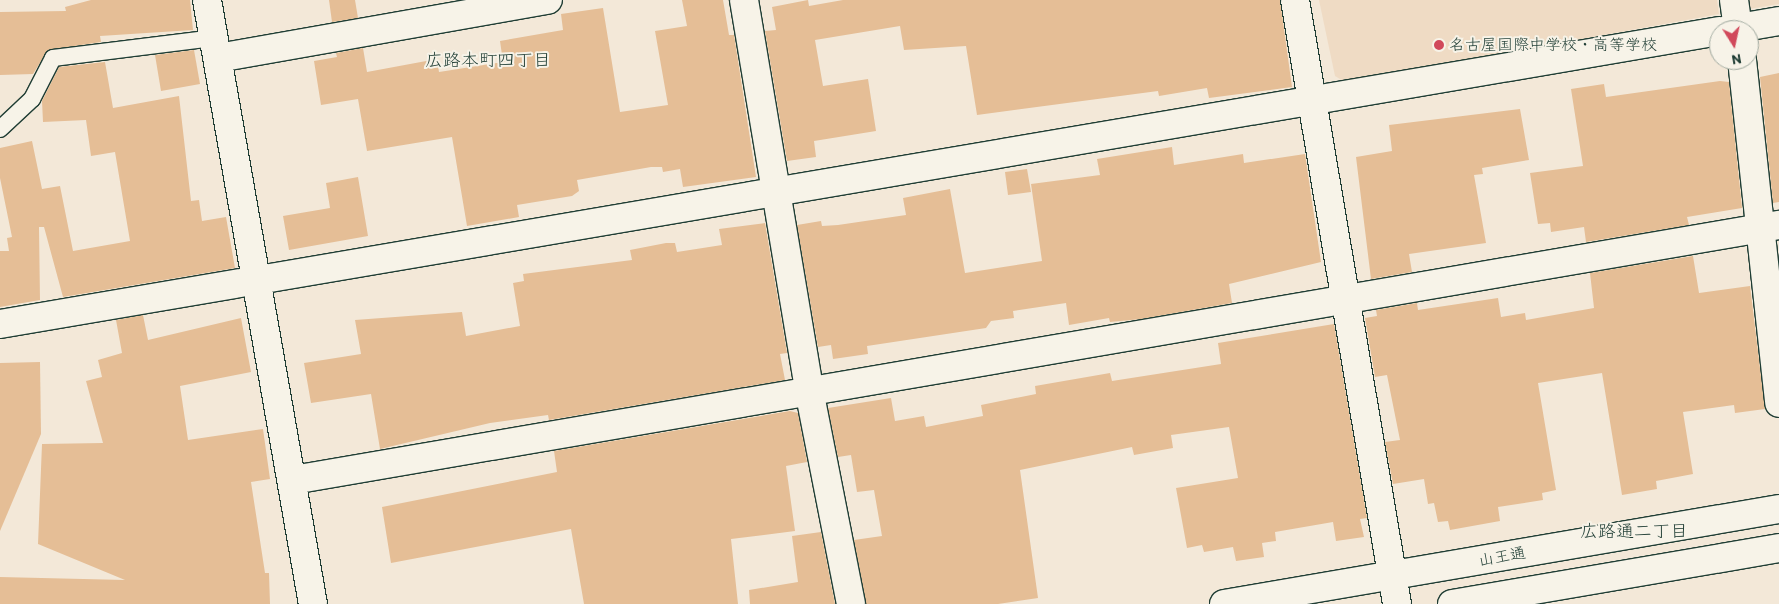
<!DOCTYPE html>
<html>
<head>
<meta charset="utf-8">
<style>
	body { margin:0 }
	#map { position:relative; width:1779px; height:604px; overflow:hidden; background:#f3e8d8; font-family:Itim,"Klee One",sans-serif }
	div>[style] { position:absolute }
	.built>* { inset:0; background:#efdbc4 }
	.building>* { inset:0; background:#e5be96 }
	.roads { filter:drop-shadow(1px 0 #1f3d34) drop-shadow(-1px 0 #1f3d34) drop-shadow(0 1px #1f3d34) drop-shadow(0 -1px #1f3d34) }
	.service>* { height:16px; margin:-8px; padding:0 8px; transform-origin:8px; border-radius:8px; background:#f7f3e8 }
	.minor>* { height:28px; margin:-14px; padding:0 14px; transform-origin:14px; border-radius:14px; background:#f7f3e8 }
	.tertiary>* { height:28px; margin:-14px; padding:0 14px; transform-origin:14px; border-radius:14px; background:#f7f3e8 }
	.primary>* { height:28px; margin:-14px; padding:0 14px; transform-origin:14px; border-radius:14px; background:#f7f3e8 }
	.dots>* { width:14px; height:14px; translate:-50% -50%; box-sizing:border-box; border:2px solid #f7f3e8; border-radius:50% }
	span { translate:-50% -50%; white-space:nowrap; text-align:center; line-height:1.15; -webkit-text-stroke:4px #f7f3e8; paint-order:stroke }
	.poi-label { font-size:16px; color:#1f3d34 }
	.left { translate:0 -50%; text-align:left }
	.street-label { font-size:16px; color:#1f3d34 }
	.neighbourhood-label { font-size:18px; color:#1f3d34 }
	.north { position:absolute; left:1709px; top:20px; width:50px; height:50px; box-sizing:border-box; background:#f7f3e8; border:1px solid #a1aaa0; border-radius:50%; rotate:170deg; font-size:14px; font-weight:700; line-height:20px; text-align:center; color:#1f3d34 }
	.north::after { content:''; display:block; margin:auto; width:18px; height:22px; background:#d1495b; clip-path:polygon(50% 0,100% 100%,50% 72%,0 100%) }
</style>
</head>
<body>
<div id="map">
	<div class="built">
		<div style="clip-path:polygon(1319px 0,1717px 0,1719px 14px,1345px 82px,1335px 76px)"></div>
		<div style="clip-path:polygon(1748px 0,1779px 0,1779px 4px,1749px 9px)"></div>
	</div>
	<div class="building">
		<div style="clip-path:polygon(91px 0,190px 0,193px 30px,100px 36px,101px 42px,48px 50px,33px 74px,0 75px,0 12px,66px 11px,65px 7px)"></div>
		<div style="clip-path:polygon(329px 0,355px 0,358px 18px,332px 22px)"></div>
		<div style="clip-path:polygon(682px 0,723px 0,729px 35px,734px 35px,756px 177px,683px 187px,680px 169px,663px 172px,662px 167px,651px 167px,577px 180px,579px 191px,572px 196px,517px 205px,519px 217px,467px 226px,452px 137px,367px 151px,358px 99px,321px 105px,314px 61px,337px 57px,336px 53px,363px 48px,367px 72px,437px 59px,439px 72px,503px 62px,500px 41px,563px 30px,561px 14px,603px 8px,620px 112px,668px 105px,655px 31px,687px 26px)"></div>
		<div style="clip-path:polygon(808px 0,809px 6px,843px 0,1280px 0,1292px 87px,1209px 98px,1207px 88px,1159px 96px,1158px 91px,977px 115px,966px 46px,904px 50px,900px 26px,815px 40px,823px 86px,868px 79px,876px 131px,814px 141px,816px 157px,787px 161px,765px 31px,776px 30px,772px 7px)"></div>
		<div style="clip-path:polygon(194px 50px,200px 84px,161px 91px,155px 55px)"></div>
		<div style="clip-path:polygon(105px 62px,113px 108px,179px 96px,191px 201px,199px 200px,202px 221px,226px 217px,235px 268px,63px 297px,44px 227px,39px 227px,40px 300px,0 307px,0 251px,9px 251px,7px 238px,12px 237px,0 178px,0 148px,32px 141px,42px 189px,60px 186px,73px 251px,130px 241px,115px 152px,91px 156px,86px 120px,43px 122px,42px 101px,59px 67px)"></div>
		<div style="clip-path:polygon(1779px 73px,1779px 202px,1773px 203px,1760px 77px)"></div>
		<div style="clip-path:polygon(1720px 81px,1729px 82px,1742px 208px,1687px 217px,1689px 225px,1586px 242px,1584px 227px,1551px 232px,1550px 223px,1538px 224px,1530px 173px,1583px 166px,1571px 89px,1604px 84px,1606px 97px)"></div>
		<div style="clip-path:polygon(1520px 109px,1529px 160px,1482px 168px,1483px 174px,1474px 175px,1486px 243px,1409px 254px,1412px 272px,1371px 279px,1356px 157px,1392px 151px,1389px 125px)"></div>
		<div style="clip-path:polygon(1172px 147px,1174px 165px,1243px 154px,1244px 163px,1305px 154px,1321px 262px,1229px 284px,1232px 303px,1141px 319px,1110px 322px,1109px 318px,1069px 325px,1066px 303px,1013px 311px,1014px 318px,991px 321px,986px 328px,867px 346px,868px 354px,833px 359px,831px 345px,818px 347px,797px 225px,821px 221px,822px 226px,838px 225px,906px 215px,903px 198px,950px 189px,965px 273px,1042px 261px,1031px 184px,1100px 175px,1097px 159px)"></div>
		<div style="clip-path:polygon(1027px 169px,1031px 192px,1008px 195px,1005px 172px)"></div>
		<div style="clip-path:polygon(358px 177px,368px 236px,289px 250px,283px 216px,330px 208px,326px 183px)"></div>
		<div style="clip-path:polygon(765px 223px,787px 353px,780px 354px,785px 380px,549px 420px,548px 415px,490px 423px,380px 449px,371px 394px,311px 403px,304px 363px,361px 354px,355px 320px,462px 312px,466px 336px,520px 326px,513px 283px,524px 281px,523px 274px,632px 260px,630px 250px,666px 243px,675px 243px,677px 252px,722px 245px,719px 229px)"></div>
		<div style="clip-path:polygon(1693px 256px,1699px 293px,1750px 286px,1765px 409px,1735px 413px,1734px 405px,1683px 412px,1693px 474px,1656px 481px,1657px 489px,1622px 495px,1602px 373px,1538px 383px,1556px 490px,1542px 493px,1543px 500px,1498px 507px,1500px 521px,1450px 530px,1448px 521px,1438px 522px,1434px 503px,1428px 504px,1424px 479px,1393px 484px,1385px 442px,1400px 440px,1387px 375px,1375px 377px,1365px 318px,1377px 316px,1376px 310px,1417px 303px,1418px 310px,1498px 298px,1501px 317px,1525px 313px,1526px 320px,1594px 308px,1590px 273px)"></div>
		<div style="clip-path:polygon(143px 315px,148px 340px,241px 318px,251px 372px,180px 386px,188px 440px,263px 429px,270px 479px,251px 482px,265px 573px,269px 573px,270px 604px,0 604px,0 577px,125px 580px,38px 544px,42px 444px,103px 443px,86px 381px,102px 377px,98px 360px,122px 353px,116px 320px)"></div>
		<div style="clip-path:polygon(1334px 324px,1367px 518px,1360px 519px,1364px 537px,1336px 541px,1333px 522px,1275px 532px,1276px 541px,1262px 543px,1264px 557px,1236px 561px,1233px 547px,1204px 552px,1202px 545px,1187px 548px,1176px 488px,1238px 478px,1229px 427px,1171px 435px,1173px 448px,1134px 455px,1132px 447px,1020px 470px,1038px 598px,998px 604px,866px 604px,854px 540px,882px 536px,874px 490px,857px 492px,851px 455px,838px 457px,828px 408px,891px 398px,895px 421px,924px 416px,926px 427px,983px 416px,981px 405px,1036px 394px,1035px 386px,1110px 373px,1112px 381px,1221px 364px,1218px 343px)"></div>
		<div style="clip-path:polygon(40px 362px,41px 434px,0 531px,0 363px)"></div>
		<div style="clip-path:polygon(790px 411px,798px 413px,807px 462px,786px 466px,795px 531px,731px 539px,738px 604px,584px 604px,571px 529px,391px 563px,382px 507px,557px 472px,554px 451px)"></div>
		<div style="clip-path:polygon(821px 532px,835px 604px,750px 604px,749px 590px,798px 582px,792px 536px)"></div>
	</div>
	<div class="roads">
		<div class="service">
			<div style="left:0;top:129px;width:44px;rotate:-43.2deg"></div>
			<div style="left:32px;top:99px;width:46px;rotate:-62.9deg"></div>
			<div style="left:53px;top:58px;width:161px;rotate:-7.1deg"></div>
		</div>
		<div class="minor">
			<div style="left:744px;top:0;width:400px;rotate:80.5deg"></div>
			<div style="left:810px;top:395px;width:213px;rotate:78.9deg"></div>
			<div style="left:1295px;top:0;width:613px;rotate:80.41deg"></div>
			<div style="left:1734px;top:0;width:30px;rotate:82deg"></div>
			<div style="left:1727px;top:30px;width:53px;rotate:-9.8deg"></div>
			<div style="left:218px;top:58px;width:335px;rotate:-10deg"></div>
			<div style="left:1742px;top:60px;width:345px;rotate:83.8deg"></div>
			<div style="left:0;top:324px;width:1744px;rotate:-9.67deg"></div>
			<div style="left:293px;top:480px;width:1508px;rotate:-9.74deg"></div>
		</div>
		<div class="tertiary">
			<div style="left:207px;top:0;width:613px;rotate:80.05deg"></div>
		</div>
		<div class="primary">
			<div style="left:1224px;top:604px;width:563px;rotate:-9.71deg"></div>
			<div style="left:1452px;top:604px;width:332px;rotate:-9.7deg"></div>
		</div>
	</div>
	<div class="dots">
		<div style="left:1439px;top:45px;background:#d1495b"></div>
	</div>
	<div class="poi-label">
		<span class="left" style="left:1449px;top:45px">名古屋国際中学校・高等学校</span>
	</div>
	<div class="street-label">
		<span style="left:1502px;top:557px;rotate:-10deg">山王通</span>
	</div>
	<div class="neighbourhood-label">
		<span style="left:488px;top:60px">広路本町四丁目</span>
		<span style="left:1634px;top:531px">広路通二丁目</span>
	</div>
	<div class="north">N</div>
</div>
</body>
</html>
